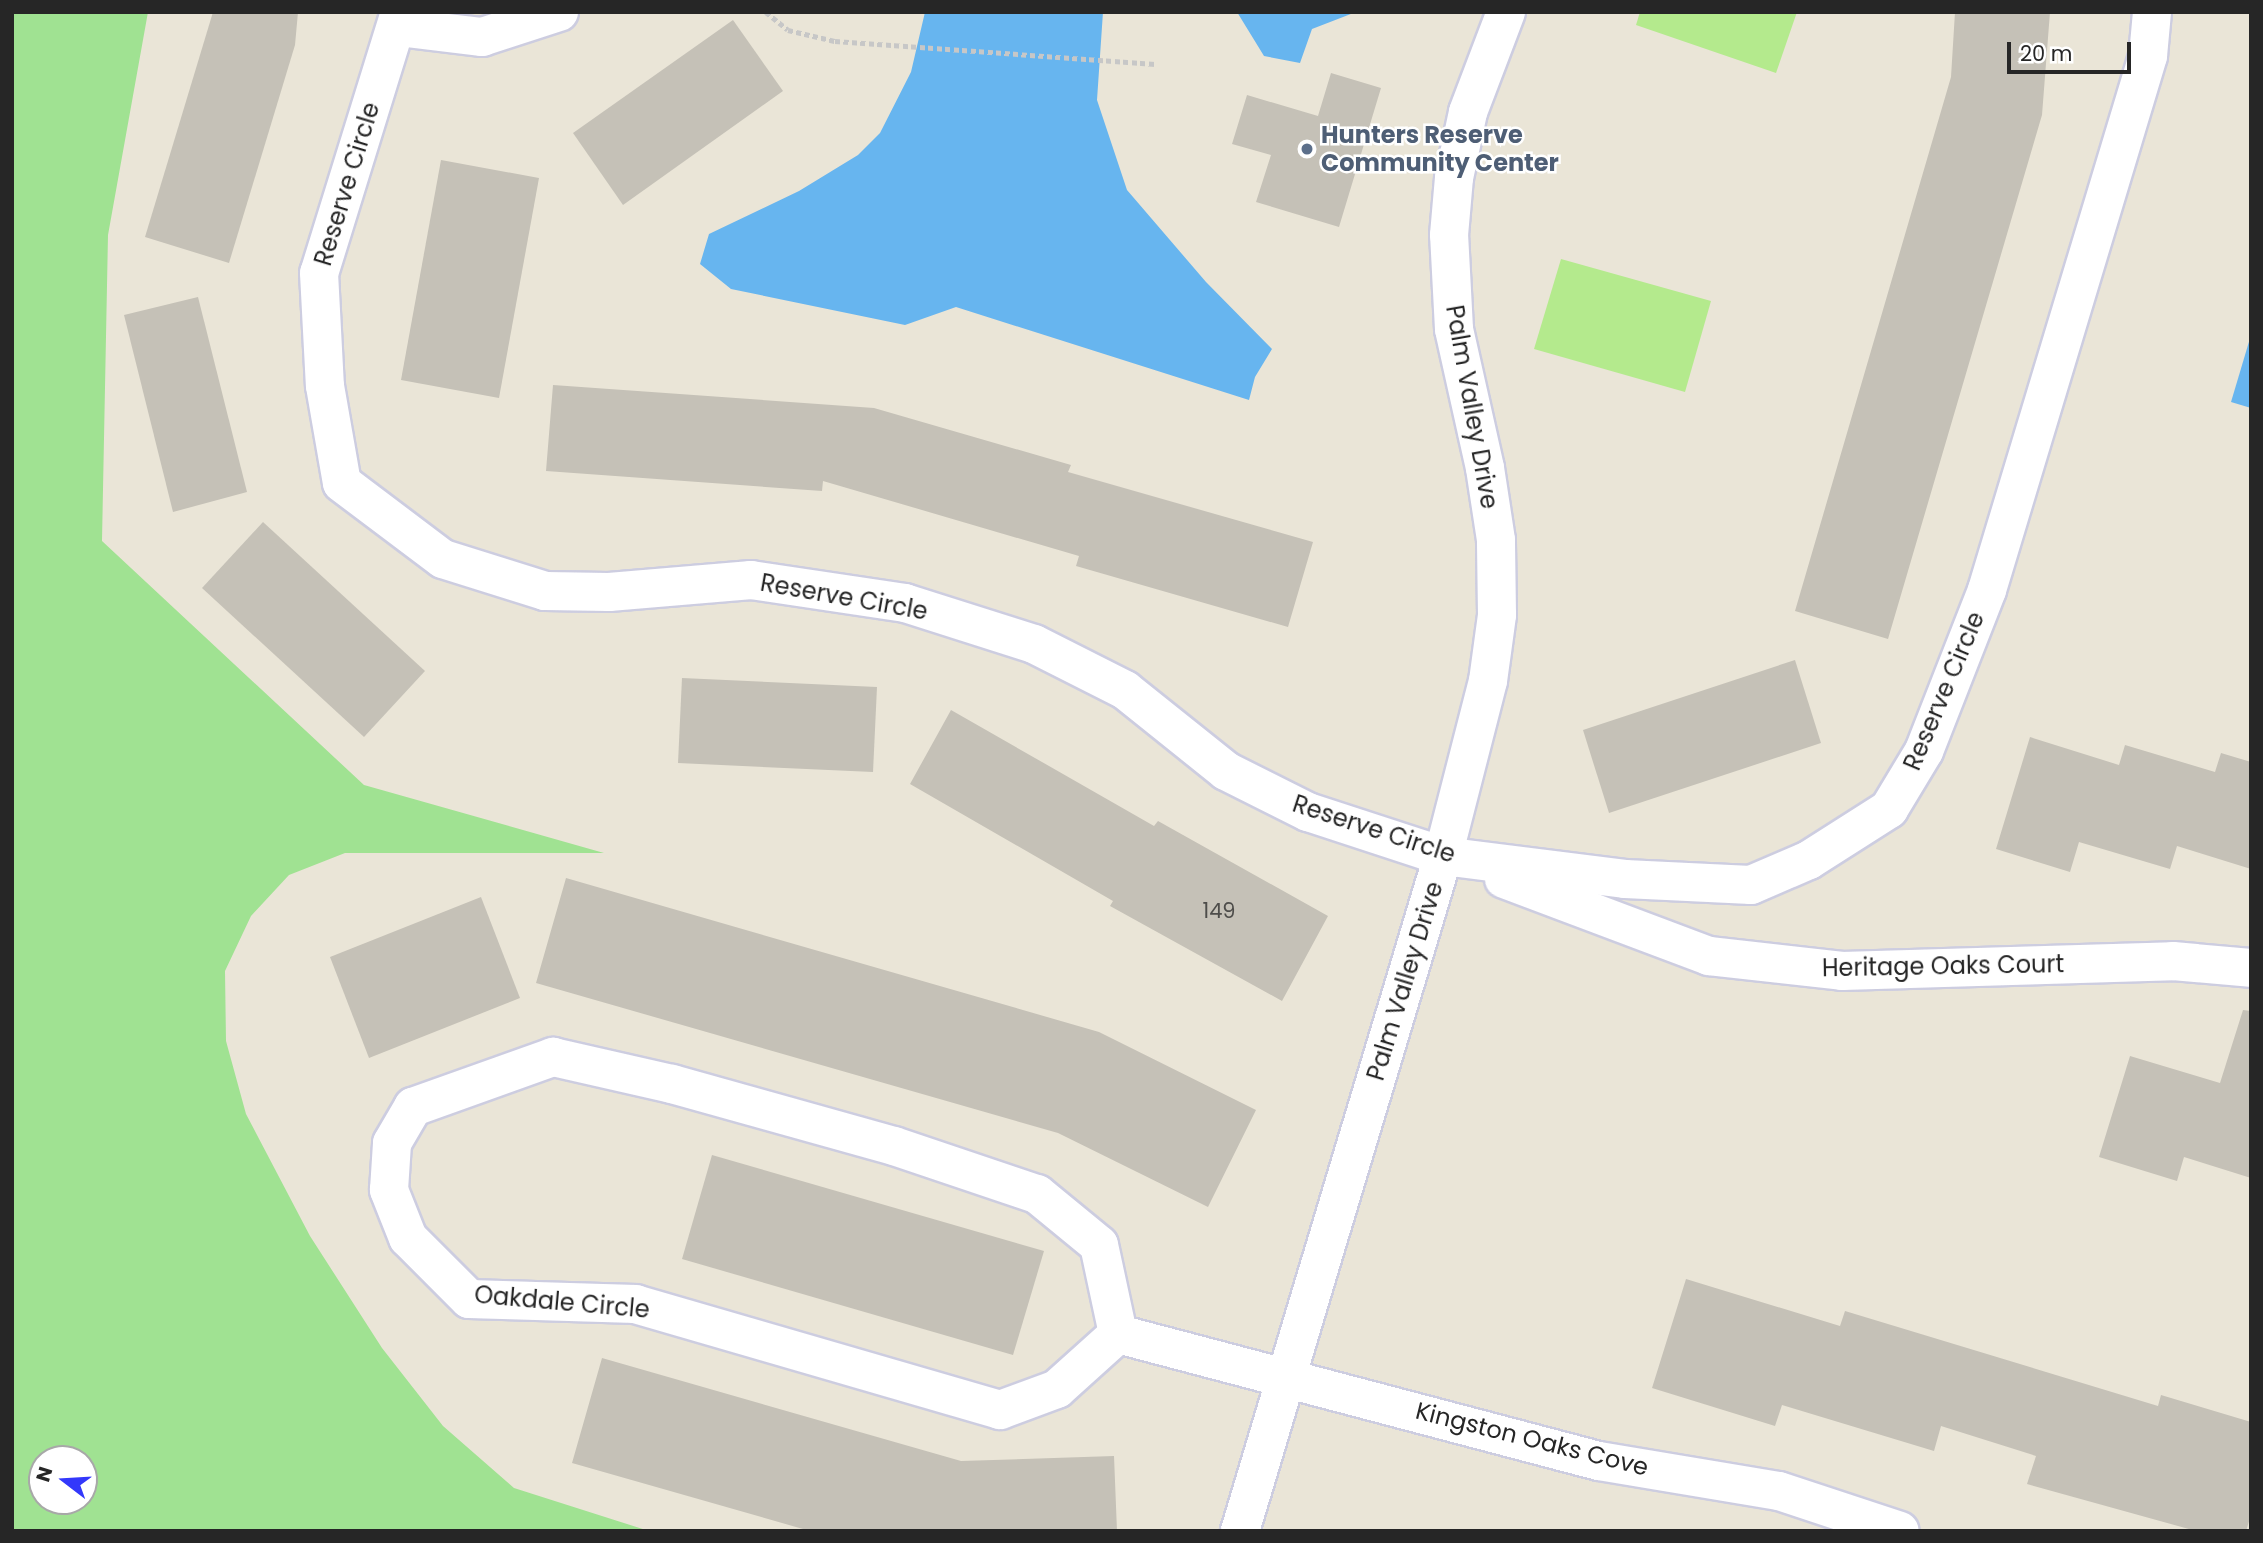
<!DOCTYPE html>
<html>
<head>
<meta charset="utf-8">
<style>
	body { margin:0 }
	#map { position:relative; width:2263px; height:1543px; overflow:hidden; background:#eae5d7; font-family:Poppins,sans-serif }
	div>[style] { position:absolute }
	.green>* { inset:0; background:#a0e292 }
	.pitch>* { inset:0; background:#b4ea8d }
	.water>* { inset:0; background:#67b5ef }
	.building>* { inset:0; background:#c5c1b7 }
	.path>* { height:4.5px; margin-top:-2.25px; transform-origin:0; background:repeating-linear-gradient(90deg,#c7c7c7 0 5px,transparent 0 8.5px) }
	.roads { filter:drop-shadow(2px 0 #cdcde0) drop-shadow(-2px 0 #cdcde0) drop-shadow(0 2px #cdcde0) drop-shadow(0 -2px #cdcde0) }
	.minor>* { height:38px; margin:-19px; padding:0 19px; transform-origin:19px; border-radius:19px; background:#fff }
	.dots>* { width:19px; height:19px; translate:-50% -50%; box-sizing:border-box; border:4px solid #fff; border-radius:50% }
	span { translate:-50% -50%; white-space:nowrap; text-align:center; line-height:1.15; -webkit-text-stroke:5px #fff; paint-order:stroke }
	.number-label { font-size:21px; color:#4e4d4a }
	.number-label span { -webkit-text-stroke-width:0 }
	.service-label { font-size:24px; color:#4e5e75; font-weight:700 }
	.left { translate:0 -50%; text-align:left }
	.street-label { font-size:24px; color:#262626 }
	.frame { position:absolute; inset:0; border:14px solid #262626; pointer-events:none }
	.north { position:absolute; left:28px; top:1445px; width:70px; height:70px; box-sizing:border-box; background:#fff; border:2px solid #a8a8a8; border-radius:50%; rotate:287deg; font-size:19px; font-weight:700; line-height:28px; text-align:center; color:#262626 }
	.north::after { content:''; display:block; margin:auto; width:24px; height:32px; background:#3338fb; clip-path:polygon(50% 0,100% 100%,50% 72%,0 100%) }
	.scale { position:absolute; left:2007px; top:42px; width:124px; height:32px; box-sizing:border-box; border:4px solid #262626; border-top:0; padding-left:9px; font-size:21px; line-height:24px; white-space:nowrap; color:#262626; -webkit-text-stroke:5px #fff; paint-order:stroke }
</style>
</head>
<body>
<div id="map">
	<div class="green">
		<div style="clip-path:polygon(evenodd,12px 12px,148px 12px,108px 235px,102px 541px,364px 785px,604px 853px,345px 853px,289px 875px,251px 916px,225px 971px,226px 1041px,246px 1114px,310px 1236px,382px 1348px,443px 1426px,514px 1488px,649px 1531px,12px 1531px,12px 12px,42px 1459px,84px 1459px,84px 1501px,42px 1501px,42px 1459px)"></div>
	</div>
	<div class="pitch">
		<div style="clip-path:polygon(1640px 12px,1797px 12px,1776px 73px,1636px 25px)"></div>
		<div style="clip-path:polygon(1561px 259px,1711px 301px,1685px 392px,1534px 349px)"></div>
	</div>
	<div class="water">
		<div style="clip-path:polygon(925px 12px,1103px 12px,1097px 100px,1127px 190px,1206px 282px,1272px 349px,1255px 377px,1249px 400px,956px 307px,905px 325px,731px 289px,700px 264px,709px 234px,799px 191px,858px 155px,880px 133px,911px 72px)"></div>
		<div style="clip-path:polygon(1237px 12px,1356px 12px,1312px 29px,1300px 63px,1264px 56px)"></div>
		<div style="clip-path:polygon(2251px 335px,2251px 408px,2231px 402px)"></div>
	</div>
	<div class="building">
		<div style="clip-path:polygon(213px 12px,298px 12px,295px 45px,229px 263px,145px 237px)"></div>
		<div style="clip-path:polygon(1955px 12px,2050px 12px,2042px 115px,1888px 639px,1795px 611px,1951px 77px)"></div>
		<div style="clip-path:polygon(733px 20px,783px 91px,623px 205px,573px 133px)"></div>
		<div style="clip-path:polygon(1331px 73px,1381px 88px,1339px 227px,1256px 202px,1271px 155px,1232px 144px,1247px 95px,1318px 116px)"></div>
		<div style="clip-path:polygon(441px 160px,539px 178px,499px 398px,401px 380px)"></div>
		<div style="clip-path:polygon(198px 297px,247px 492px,173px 512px,124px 315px)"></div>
		<div style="clip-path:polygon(553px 385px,874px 408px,1071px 465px,1068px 472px,1313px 542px,1288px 627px,1076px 566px,1079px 556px,823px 481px,822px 491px,546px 471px)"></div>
		<div style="clip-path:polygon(263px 522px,425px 671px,364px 737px,202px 588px)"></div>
		<div style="clip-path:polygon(1795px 660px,1821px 743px,1609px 813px,1583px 730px)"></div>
		<div style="clip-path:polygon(682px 678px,877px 687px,873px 772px,678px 763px)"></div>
		<div style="clip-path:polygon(951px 710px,1154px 826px,1158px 821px,1328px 916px,1282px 1001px,1110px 906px,1113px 901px,910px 784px)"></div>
		<div style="clip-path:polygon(2030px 737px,2119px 765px,2125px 745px,2215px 772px,2221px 753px,2251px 762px,2251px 869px,2177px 846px,2170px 869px,2079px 842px,2070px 872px,1996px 849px)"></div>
		<div style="clip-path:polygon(566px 878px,1099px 1032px,1256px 1110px,1208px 1207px,1058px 1133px,536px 983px)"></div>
		<div style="clip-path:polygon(481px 897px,520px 998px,369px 1058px,330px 957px)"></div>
		<div style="clip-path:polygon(2243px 1010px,2251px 1011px,2251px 1178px,2184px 1157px,2177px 1181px,2099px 1157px,2130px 1056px,2220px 1083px)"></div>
		<div style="clip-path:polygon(712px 1155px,1044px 1251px,1013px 1355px,682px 1259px)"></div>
		<div style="clip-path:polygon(1686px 1279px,1840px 1326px,1845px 1311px,2158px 1406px,2161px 1395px,2251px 1422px,2251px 1515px,2246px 1531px,2196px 1531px,2027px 1484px,2036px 1456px,1941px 1426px,1934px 1451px,1782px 1405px,1775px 1426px,1652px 1388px)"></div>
		<div style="clip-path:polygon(602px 1358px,961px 1461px,1114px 1456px,1117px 1531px,810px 1531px,572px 1463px)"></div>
	</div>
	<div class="path">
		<div style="left:766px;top:12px;width:28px;rotate:39deg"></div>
		<div style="left:788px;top:30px;width:48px;rotate:13.2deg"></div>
		<div style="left:835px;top:41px;width:321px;rotate:4.1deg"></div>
	</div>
	<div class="roads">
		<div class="minor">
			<div style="left:400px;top:12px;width:273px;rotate:107.2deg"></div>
			<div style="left:319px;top:273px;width:113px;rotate:87deg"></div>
			<div style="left:325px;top:386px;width:98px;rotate:80.1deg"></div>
			<div style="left:342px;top:483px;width:126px;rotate:37deg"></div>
			<div style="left:443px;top:559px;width:107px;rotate:17.4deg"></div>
			<div style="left:545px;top:591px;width:64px;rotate:0.9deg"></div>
			<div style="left:609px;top:592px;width:143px;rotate:-4.8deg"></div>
			<div style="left:751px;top:580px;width:156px;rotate:8.5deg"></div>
			<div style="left:905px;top:603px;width:135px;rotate:17.6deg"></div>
			<div style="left:1034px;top:644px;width:102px;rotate:26.8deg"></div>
			<div style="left:1125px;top:690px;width:129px;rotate:38.7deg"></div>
			<div style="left:1226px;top:771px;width:92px;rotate:26.6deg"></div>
			<div style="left:1308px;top:812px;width:142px;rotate:18.1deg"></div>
			<div style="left:1443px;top:856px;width:183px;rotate:7.2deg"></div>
			<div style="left:1625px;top:879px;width:126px;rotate:2.7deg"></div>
			<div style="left:1751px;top:885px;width:63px;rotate:-23.3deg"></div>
			<div style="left:1809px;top:860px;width:95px;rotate:-32.5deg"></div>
			<div style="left:1889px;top:809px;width:68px;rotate:-58.9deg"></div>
			<div style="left:1924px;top:751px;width:173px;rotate:-68.6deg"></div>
			<div style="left:1987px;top:590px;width:558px;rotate:-73.22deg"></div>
			<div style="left:2148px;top:56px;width:44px;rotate:-84.8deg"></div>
			<div style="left:398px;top:27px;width:85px;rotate:6.8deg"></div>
			<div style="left:482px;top:37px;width:81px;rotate:-18deg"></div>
			<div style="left:1504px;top:879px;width:219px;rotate:20.6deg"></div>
			<div style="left:1709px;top:956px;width:134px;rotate:6.4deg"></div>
			<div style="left:1842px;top:971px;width:331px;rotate:-1.7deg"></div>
			<div style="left:2173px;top:961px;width:78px;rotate:5.1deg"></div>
			<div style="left:553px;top:1057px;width:122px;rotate:12.8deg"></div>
			<div style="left:672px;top:1084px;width:230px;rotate:15.6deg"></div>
			<div style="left:894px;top:1146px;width:151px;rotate:18.6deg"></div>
			<div style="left:1037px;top:1194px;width:80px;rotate:39.4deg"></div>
			<div style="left:1099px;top:1245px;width:91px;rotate:77.9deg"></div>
			<div style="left:1118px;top:1334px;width:82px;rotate:138deg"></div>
			<div style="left:1057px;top:1389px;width:61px;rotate:159.8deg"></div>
			<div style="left:1000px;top:1410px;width:379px;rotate:-163.8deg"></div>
			<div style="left:636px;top:1304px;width:167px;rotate:-178.3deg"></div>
			<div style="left:469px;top:1299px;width:86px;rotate:-135deg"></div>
			<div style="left:408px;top:1238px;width:52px;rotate:-111.6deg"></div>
			<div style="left:389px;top:1190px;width:47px;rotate:-86.3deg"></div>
			<div style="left:392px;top:1143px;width:42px;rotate:-59.7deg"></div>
			<div style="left:413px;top:1107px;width:149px;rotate:-19.7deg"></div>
			<div style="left:1118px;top:1334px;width:497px;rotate:14.8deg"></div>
			<div style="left:1599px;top:1461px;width:182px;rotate:9.5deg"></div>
			<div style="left:1779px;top:1491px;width:127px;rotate:18.3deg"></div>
			<div style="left:1240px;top:1531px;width:705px;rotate:-73.26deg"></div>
			<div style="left:1443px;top:856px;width:181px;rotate:-75.6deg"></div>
			<div style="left:1488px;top:681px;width:67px;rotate:-82.2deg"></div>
			<div style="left:1497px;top:615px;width:75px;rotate:-90.8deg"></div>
			<div style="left:1496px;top:540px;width:73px;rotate:-98.7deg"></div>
			<div style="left:1485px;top:468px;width:142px;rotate:-102.6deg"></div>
			<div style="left:1454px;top:329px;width:94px;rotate:-93deg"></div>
			<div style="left:1449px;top:235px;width:57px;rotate:-85deg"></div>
			<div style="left:1454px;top:178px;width:67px;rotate:-78deg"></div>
			<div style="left:1468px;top:112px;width:107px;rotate:-69.2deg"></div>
		</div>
	</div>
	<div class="dots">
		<div style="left:1307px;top:149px;background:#5c6f8a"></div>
	</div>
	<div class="number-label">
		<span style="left:1219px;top:911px">149</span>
	</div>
	<div class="service-label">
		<span class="left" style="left:1321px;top:149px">Hunters Reserve<br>Community Center</span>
	</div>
	<div class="street-label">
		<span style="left:347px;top:184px;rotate:-73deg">Reserve Circle</span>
		<span style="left:1472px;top:407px;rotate:80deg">Palm Valley Drive</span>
		<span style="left:844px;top:597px;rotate:10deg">Reserve Circle</span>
		<span style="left:1944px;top:691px;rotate:-67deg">Reserve Circle</span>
		<span style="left:1374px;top:829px;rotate:18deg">Reserve Circle</span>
		<span style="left:1943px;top:966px;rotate:-1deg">Heritage Oaks Court</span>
		<span style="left:1405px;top:981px;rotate:-73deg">Palm Valley Drive</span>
		<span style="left:562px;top:1302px;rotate:5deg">Oakdale Circle</span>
		<span style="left:1532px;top:1439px;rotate:14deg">Kingston Oaks Cove</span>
	</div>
	<div class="frame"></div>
	<div class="north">N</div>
	<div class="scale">20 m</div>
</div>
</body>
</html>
